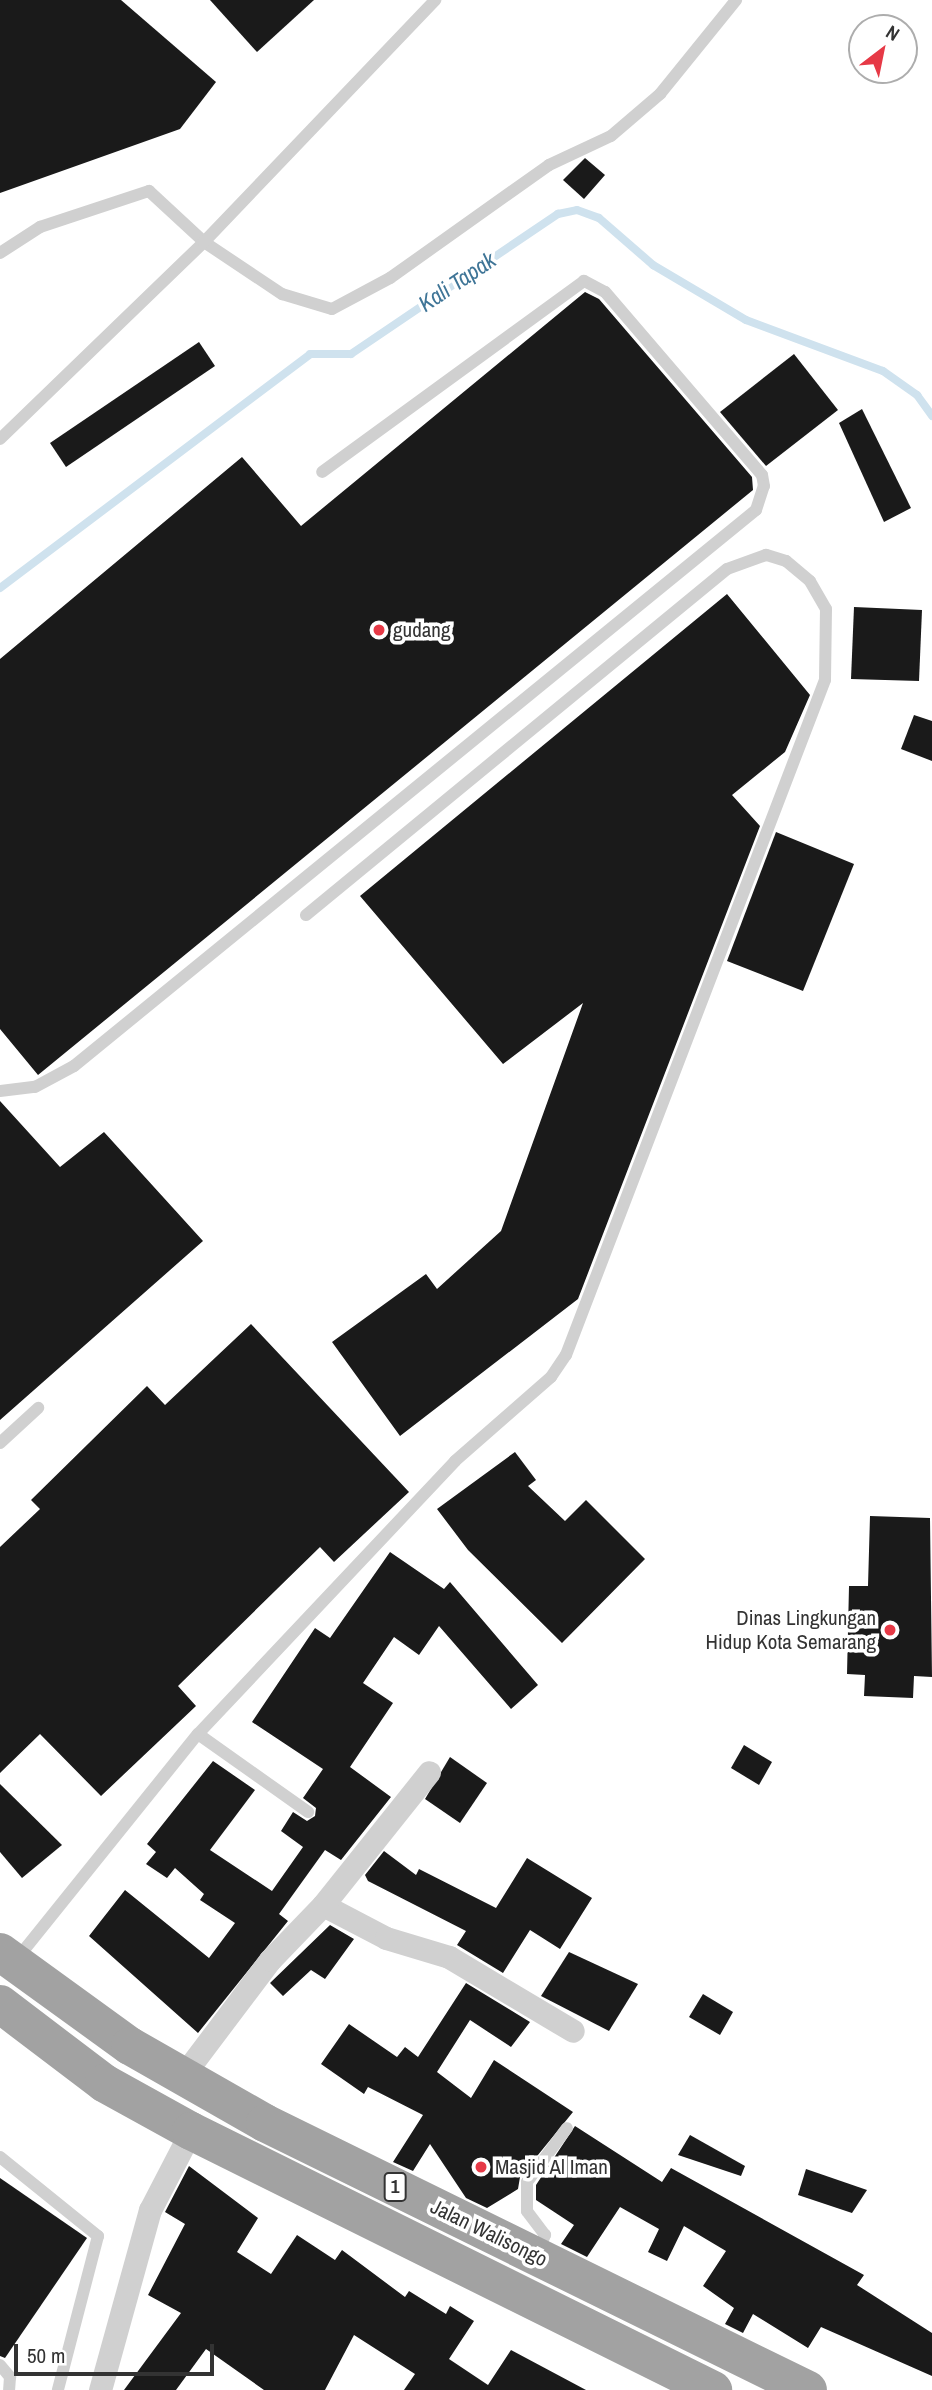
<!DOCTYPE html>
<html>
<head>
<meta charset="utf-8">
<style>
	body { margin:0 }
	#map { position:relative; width:932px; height:2390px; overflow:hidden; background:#fff; font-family:"Archivo Narrow",sans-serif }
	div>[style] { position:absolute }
	.stream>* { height:8px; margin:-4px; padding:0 4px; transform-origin:4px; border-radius:4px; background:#cfe2ee }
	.building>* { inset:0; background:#1a1a1a }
	.service>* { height:12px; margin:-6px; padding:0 6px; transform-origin:6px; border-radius:6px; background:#d0d0d0 }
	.minor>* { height:23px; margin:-11.5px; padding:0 11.5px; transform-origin:11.5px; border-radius:11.5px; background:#d0d0d0 }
	.trunk>* { height:38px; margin:-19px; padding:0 19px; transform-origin:19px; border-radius:19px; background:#a2a2a2 }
	.dots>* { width:19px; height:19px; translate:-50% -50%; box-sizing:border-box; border:4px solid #fff; border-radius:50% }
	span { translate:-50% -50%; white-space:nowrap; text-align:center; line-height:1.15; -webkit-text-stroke:7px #fff; paint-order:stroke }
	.shield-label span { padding:2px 5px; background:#fff; border:2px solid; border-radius:5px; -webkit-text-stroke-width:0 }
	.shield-label { font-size:19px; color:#333; font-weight:700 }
	.poi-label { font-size:21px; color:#333 }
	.left { translate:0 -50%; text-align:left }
	.right { translate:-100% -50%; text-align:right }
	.street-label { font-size:21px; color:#333 }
	.water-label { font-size:23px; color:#3f7597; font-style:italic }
	.north { position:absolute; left:848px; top:14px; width:70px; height:70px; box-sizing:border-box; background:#fff; border:2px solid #adadad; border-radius:50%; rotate:32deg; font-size:19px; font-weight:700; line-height:28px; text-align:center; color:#333 }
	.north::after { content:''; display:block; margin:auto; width:24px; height:32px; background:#e63946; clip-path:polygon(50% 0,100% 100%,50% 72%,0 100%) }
	.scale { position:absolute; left:14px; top:2344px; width:200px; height:32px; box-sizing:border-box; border:4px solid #333; border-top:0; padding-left:9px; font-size:21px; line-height:24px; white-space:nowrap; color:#333; -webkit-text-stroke:5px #fff; paint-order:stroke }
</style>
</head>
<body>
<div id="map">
	<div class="stream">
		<div style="left:0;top:588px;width:388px;rotate:-37deg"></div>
		<div style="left:310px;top:354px;width:41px"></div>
		<div style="left:351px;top:354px;width:250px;rotate:-34.1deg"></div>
		<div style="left:558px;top:214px;width:19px;rotate:-12deg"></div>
		<div style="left:577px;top:210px;width:23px;rotate:20deg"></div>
		<div style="left:599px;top:218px;width:72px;rotate:41deg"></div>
		<div style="left:653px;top:265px;width:108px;rotate:30.6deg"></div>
		<div style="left:746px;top:320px;width:146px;rotate:20.4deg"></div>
		<div style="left:883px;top:371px;width:42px;rotate:35.2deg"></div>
		<div style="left:917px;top:395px;width:26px;rotate:54deg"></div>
	</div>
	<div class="building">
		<div style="clip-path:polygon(0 0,121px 0,216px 82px,180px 129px,0 193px)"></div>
		<div style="clip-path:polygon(210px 0,314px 0,257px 52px)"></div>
		<div style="clip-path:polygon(585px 158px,605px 175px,584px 199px,563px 180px)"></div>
		<div style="clip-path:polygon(585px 292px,599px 299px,752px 477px,753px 490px,38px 1075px,0 1029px,0 659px,242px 457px,301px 526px)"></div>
		<div style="clip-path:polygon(199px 342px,215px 366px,66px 467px,50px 443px)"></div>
		<div style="clip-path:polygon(794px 354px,838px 410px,766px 466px,720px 412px)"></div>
		<div style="clip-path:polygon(862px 409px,911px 508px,884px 522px,839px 423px)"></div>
		<div style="clip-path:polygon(727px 594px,810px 695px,785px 752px,732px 795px,760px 826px,578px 1299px,400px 1436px,332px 1342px,426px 1274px,437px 1289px,501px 1231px,583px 1003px,503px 1064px,360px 896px)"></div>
		<div style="clip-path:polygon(854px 607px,922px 610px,919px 681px,851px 679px)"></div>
		<div style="clip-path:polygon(914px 715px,932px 721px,932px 761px,901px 749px)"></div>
		<div style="clip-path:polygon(776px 832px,854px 864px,803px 991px,727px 961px)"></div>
		<div style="clip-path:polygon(0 1101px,60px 1167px,104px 1132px,203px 1241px,0 1420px)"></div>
		<div style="clip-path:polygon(251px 1324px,409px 1492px,334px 1562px,320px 1547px,178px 1686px,196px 1706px,101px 1796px,40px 1734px,0 1773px,0 1547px,40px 1509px,31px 1500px,147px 1386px,165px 1405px)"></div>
		<div style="clip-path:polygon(515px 1452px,536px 1480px,528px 1486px,565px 1521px,586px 1500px,645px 1559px,562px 1643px,468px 1550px,437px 1509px)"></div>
		<div style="clip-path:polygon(870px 1516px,930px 1518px,932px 1677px,914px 1676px,913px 1698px,864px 1696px,865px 1675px,847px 1674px,849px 1586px,868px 1586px)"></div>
		<div style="clip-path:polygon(390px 1552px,444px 1589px,450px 1582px,538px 1685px,511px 1709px,439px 1626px,419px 1655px,394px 1637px,363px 1683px,393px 1703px,350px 1767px,391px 1797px,341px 1860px,325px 1850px,279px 1914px,288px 1921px,198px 2033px,89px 1936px,125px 1890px,209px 1958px,235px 1923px,200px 1900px,204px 1894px,175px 1868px,167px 1878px,146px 1864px,156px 1852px,147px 1844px,213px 1761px,255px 1790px,210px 1850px,272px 1891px,303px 1847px,281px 1831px,293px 1812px,307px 1821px,315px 1816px,316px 1808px,303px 1798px,323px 1769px,252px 1722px,315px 1628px,330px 1638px)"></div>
		<div style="clip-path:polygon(744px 1745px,772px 1762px,759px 1785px,731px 1768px)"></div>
		<div style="clip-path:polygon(450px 1757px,487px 1783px,460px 1823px,425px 1799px)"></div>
		<div style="clip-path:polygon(0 1784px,62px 1845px,22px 1878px,0 1852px)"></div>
		<div style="clip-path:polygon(384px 1851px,416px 1875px,419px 1869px,496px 1908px,527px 1858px,592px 1898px,560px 1949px,530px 1930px,503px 1973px,457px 1945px,466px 1931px,368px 1881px,365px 1875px)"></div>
		<div style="clip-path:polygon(330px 1925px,354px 1939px,325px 1979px,311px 1970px,283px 1996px,270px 1983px)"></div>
		<div style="clip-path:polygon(569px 1952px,638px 1984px,609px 2031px,541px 1996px)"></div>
		<div style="clip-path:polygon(466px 1983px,530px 2022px,511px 2047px,470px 2020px,437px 2072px,471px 2098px,494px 2060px,573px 2112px,520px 2177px,518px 2189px,487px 2208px,466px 2198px,430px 2144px,413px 2171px,393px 2162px,423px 2115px,368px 2087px,364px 2094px,321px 2064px,349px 2024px,397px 2057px,405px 2047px,418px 2057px)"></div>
		<div style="clip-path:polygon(703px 1994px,733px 2012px,720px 2035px,689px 2017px)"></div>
		<div style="clip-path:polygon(575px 2126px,662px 2182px,671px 2168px,864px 2275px,857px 2285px,932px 2333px,932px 2376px,821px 2327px,808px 2348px,753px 2314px,743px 2333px,725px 2324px,734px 2308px,703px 2286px,726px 2251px,684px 2226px,667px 2261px,648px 2252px,659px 2229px,620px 2207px,587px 2257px,561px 2244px,574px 2225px,536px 2200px,536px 2185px)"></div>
		<div style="clip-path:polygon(690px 2135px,745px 2166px,741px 2176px,678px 2155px)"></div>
		<div style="clip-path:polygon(189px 2166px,258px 2218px,237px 2252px,271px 2274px,297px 2235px,335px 2260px,342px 2250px,405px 2297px,409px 2291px,446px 2314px,450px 2306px,474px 2321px,449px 2359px,488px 2385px,511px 2350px,586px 2390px,404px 2390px,415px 2374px,354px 2335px,325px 2390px,264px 2390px,206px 2349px,176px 2390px,124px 2390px,181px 2313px,148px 2295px,185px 2224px,165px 2212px)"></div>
		<div style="clip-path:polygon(806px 2169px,867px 2190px,852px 2213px,798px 2195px)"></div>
		<div style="clip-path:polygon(0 2178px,87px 2238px,5px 2358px,0 2356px)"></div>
	</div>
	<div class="service">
		<div style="left:0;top:253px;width:48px;rotate:-33deg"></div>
		<div style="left:40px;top:227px;width:115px;rotate:-18.3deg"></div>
		<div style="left:149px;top:191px;width:75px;rotate:42.8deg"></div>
		<div style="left:204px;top:242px;width:94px;rotate:33.7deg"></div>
		<div style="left:282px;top:294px;width:52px;rotate:16.7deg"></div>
		<div style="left:332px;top:309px;width:66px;rotate:-28.1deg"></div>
		<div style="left:390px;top:278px;width:195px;rotate:-35.4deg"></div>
		<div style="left:549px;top:165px;width:68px;rotate:-25.1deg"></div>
		<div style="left:611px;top:136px;width:65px;rotate:-40.6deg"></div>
		<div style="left:660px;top:94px;width:121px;rotate:-51deg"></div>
		<div style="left:0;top:439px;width:284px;rotate:-44deg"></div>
		<div style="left:204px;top:242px;width:335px;rotate:-46.3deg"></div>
		<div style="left:0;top:1091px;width:35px;rotate:-7deg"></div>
		<div style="left:35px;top:1087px;width:44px;rotate:-28.3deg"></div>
		<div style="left:74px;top:1066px;width:880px;rotate:-39.19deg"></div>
		<div style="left:756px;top:510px;width:25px;rotate:-72deg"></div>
		<div style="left:764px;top:486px;width:11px;rotate:-100deg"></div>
		<div style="left:762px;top:475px;width:241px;rotate:-130.6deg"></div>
		<div style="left:605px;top:292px;width:24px;rotate:-152deg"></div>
		<div style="left:584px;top:281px;width:324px;rotate:143.9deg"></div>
		<div style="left:0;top:1443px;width:52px;rotate:-42.6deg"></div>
		<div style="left:198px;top:1734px;width:135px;rotate:35.3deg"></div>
		<div style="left:16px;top:1960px;width:290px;rotate:-51.2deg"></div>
		<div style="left:198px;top:1734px;width:375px;rotate:-46.7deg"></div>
		<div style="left:455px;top:1461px;width:128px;rotate:-41.2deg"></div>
		<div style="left:551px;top:1377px;width:27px;rotate:-56deg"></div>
		<div style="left:566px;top:1355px;width:723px;rotate:-69.01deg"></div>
		<div style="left:825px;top:680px;width:71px;rotate:-89.2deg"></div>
		<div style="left:826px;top:609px;width:32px;rotate:-120deg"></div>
		<div style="left:810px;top:581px;width:31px;rotate:-140deg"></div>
		<div style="left:786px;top:561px;width:21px;rotate:-163deg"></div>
		<div style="left:766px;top:555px;width:41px;rotate:160.3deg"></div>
		<div style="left:727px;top:569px;width:545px;rotate:140.58deg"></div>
		<div style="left:0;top:2157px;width:126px;rotate:38.9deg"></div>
		<div style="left:98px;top:2236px;width:159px;rotate:104.6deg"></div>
		<div style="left:537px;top:2253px;width:20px;rotate:-66deg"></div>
		<div style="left:545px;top:2235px;width:30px;rotate:-127deg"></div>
		<div style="left:527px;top:2211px;width:29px;rotate:-90deg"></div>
		<div style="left:527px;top:2182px;width:67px;rotate:-53.5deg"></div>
		<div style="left:0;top:2365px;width:16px;rotate:50deg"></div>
		<div style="left:10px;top:2377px;width:13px;rotate:94deg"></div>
	</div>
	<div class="minor">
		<div style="left:323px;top:1905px;width:71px;rotate:27.6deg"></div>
		<div style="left:386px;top:1938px;width:66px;rotate:16.8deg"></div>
		<div style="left:449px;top:1957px;width:144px;rotate:30.8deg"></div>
		<div style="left:184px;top:2074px;width:143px;rotate:-53deg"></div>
		<div style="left:270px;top:1960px;width:76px;rotate:-46.1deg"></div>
		<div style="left:323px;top:1905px;width:170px;rotate:-51.4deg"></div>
		<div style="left:100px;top:2390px;width:187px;rotate:-74.5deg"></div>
		<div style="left:150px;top:2210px;width:89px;rotate:-62.6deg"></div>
	</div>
	<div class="trunk">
		<div style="left:0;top:1952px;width:160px;rotate:35.9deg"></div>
		<div style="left:130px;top:2046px;width:155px;rotate:29.7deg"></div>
		<div style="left:265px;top:2123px;width:605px;rotate:26.18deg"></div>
		<div style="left:0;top:2004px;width:131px;rotate:37.2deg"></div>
		<div style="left:104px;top:2083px;width:99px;rotate:28.9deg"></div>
		<div style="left:191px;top:2131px;width:583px;rotate:26.39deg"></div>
	</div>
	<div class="dots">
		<div style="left:379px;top:630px;background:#e63946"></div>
		<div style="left:890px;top:1630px;background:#e63946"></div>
		<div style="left:481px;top:2167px;background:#e63946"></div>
	</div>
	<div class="shield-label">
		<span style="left:395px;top:2187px">1</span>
	</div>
	<div class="poi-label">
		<span class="left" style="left:393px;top:630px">gudang</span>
		<span class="right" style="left:876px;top:1630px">Dinas Lingkungan<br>Hidup Kota Semarang</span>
		<span class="left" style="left:495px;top:2167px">Masjid Al Iman</span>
	</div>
	<div class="street-label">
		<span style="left:489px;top:2233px;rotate:26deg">Jalan Walisongo</span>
	</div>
	<div class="water-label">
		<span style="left:457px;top:282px;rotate:-34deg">Kali Tapak</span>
	</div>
	<div class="north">N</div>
	<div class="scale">50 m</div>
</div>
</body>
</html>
